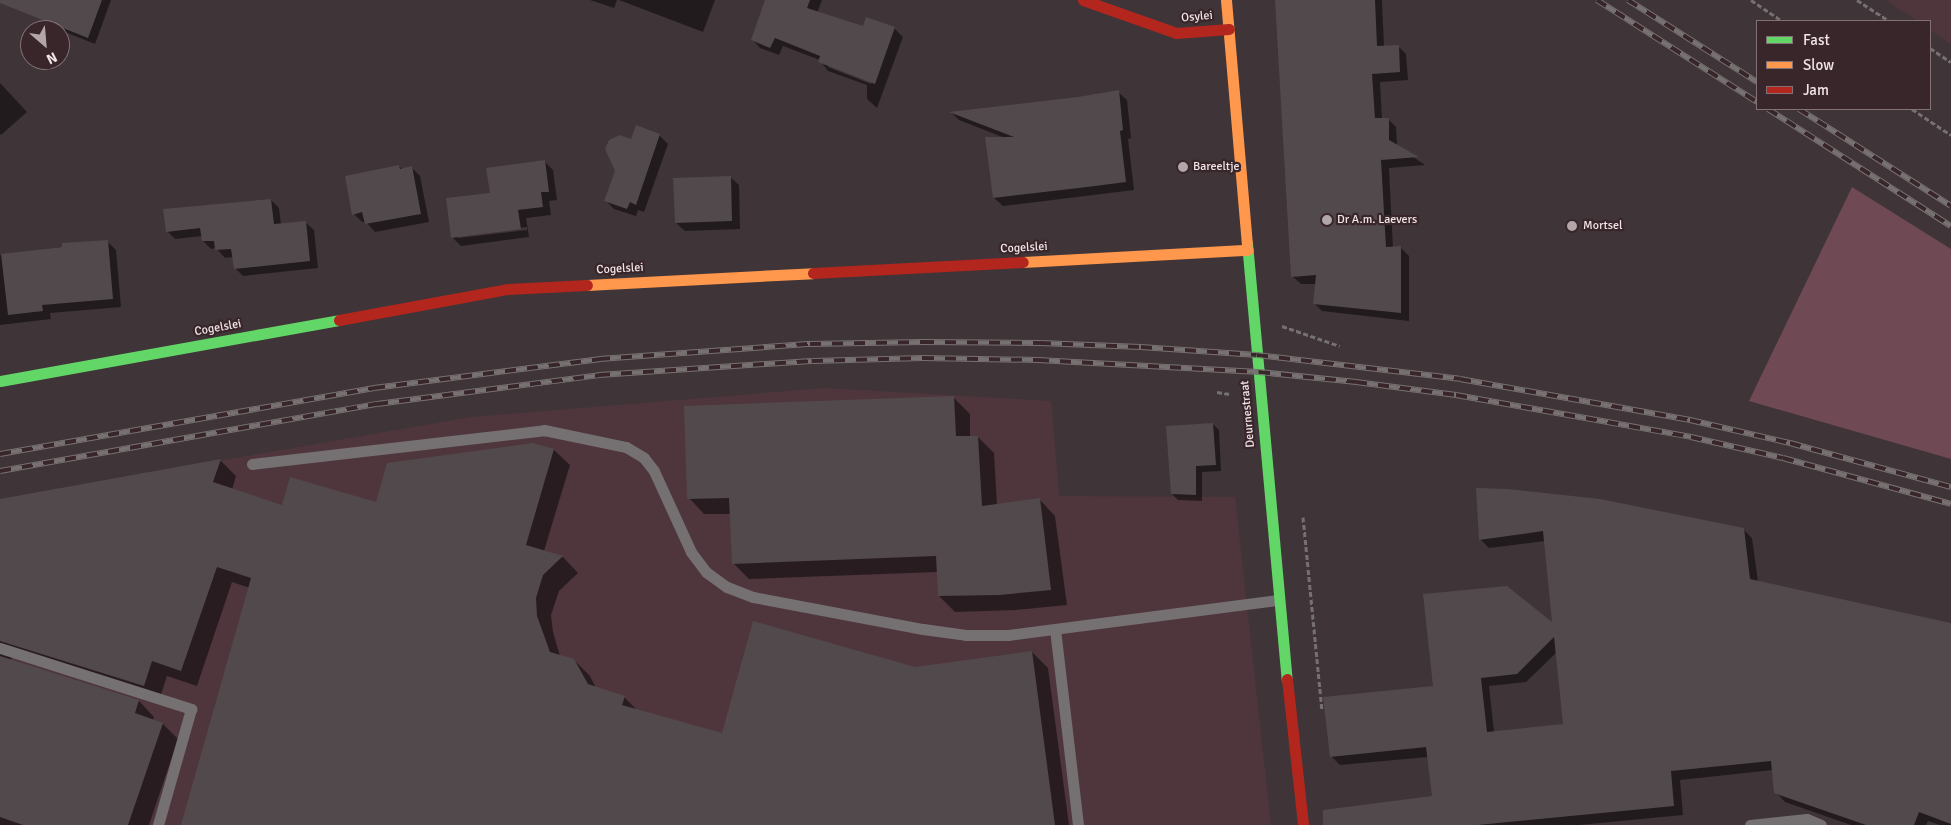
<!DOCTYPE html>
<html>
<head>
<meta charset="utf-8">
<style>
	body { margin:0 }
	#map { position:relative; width:1951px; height:825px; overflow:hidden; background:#3f3437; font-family:Signika,sans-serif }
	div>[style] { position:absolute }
	.built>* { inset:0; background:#4e363c }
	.green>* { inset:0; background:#6f4954 }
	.shadow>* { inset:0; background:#0007 }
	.building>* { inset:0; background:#52494c }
	.path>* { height:3px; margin-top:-1.5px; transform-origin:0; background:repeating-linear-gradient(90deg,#757071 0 5px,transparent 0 7.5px) }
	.lane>* { height:11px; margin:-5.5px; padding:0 5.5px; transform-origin:5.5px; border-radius:5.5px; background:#757072 }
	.fast>* { height:11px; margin:-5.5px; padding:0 5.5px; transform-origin:5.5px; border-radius:5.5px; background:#63d668 }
	.slow>* { height:11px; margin:-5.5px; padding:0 5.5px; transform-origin:5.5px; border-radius:5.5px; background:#ff974d }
	.jam>* { height:11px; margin:-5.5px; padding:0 5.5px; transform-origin:5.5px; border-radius:5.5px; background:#b3261e }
	.rail>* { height:5.5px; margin-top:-2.75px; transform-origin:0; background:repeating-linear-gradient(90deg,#39262b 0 11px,#777172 0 22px); box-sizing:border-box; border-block:1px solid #777172 }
	.dots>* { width:14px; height:14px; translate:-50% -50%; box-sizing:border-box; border:2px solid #39262b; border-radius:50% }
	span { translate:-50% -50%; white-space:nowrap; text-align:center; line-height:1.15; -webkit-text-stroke:4.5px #39262b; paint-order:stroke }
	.street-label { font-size:12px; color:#f0e4e7 }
	.poi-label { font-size:12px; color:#f0e4e7 }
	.left { translate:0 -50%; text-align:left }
	.legend { position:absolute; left:1756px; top:20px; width:175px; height:90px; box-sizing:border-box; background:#39262b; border:1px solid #827276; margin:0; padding:6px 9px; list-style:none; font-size:15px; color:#f0e4e7 }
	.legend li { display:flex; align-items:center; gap:10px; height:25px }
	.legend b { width:25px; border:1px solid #827276 }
	.north { position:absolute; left:20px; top:20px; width:50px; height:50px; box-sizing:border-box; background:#39262b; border:1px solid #827276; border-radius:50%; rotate:153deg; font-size:14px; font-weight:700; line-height:20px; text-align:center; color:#f0e4e7 }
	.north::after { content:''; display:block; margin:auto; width:18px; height:22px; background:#b2a6a9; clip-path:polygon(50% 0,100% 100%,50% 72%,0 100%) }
</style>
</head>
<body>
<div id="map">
	<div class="built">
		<div style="clip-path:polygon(1886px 0,1951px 0,1951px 44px,1930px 30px,1930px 21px,1917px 21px)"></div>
		<div style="clip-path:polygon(824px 388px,1051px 401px,1059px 496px,1235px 497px,1271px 825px,0 825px,0 499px,471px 417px)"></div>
	</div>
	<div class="green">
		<div style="clip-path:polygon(1852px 187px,1951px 249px,1951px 459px,1749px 401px)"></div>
	</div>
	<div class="shadow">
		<div style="clip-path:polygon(56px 0,111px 0,95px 44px,55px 28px,48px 21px)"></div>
		<div style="clip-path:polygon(590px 0,617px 0,614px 8px)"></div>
		<div style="clip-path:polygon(619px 0,715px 0,703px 32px)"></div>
		<div style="clip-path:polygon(evenodd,766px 0,822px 0,817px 13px,864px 28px,894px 28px,903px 37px,877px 108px,867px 99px,867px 85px,828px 71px,820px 60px,783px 46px,779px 55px,760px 48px,752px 39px,766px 0,828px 65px,872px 81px,871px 84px,828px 67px,828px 65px)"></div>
		<div style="clip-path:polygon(1276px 0,1382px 0,1384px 47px,1398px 46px,1406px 54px,1408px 80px,1380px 82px,1382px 119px,1388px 119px,1396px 127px,1397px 146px,1425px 165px,1389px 168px,1393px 248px,1401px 248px,1409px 256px,1409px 321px,1322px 311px,1314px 303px,1316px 284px,1301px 284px,1292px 276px)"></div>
		<div style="clip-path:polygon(0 83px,27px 112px,1px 135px,0 134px)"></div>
		<div style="clip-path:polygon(1118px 92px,1127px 100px,1131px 138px,1128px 139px,1134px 190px,1003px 206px,994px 198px,1005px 138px,959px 120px,952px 113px,1079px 99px)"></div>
		<div style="clip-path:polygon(659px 135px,668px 144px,644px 212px,638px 210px,636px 216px,614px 209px,606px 201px,617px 171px,631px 140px)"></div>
		<div style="clip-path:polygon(evenodd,545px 162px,553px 170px,557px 200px,549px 201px,551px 215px,526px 218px,529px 237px,461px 246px,452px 237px,491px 194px,545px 162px,527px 227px,527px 230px,458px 238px,458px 236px,527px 227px)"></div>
		<div style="clip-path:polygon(399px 166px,402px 169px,412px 168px,420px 176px,429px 222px,375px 232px,366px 222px,362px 222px,354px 214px)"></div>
		<div style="clip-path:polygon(730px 177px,739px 185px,740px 229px,685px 231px,676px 223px)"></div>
		<div style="clip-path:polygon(271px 200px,279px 208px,281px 225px,305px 222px,314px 230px,318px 268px,243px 276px,235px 268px,233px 257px,225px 258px,216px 248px,211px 249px,203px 241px,202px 236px,175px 239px,167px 231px)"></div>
		<div style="clip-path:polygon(107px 241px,116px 250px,121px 307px,50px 313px,51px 319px,0 325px,0 255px)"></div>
		<div style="clip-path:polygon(954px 398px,970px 414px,970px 437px,978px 437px,994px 453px,997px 505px,1040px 500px,1055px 516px,1067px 605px,1016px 610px,955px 612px,939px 596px,938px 572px,749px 579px,733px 563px,731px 514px,704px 514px,689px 498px)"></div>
		<div style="clip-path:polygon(1213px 424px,1219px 430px,1221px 471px,1202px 472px,1202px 501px,1178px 500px,1172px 494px)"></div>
		<div style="clip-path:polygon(554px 450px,570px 465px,544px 551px,563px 557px,578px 573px,559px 591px,551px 615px,553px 632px,560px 656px,574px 660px,590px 676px,596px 688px,624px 697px,637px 710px,722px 734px,915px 668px,1032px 652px,1048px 668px,1069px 825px,182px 825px,250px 588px,232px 582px,197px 686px,167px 676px,159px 701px,14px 656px,10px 660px,139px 701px,154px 717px,153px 720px,163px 724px,178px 739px,149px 825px,0 825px,0 500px,221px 461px,236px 476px,232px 490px,282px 507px,377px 503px)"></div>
		<div style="clip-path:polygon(evenodd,1477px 490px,1743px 529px,1752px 538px,1758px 582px,1951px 625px,1951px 825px,1940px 825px,1928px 821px,1926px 825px,1851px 825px,1785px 802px,1776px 792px,1773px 770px,1680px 780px,1683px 815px,1579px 825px,1338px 825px,1434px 797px,1428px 757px,1340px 765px,1331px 756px,1434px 687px,1554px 625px,1545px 541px,1489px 548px,1480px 539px,1477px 490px,1557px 652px,1564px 725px,1494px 732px,1489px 686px,1526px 682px,1557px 652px)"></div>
	</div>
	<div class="building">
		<div style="clip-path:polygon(0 0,102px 0,88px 38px,0 3px)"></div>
		<div style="clip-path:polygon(765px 0,810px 0,807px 8px,863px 26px,866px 17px,895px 27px,875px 84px,818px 62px,820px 56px,775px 38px,770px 48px,751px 40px)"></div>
		<div style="clip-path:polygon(1275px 0,1375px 0,1377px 46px,1399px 45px,1400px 72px,1372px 74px,1375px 118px,1389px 118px,1389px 140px,1419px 157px,1381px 160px,1386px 247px,1401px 246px,1401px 313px,1313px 304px,1316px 275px,1291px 277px)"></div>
		<div style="clip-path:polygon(1119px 90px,1123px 130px,1120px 131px,1126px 182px,1087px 187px,993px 198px,985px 137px,1014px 137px,949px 112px,1078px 97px)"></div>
		<div style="clip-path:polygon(636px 125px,660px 134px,636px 205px,630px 202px,627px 209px,604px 201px,615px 171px,605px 149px,609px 140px,620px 135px,631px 139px)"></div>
		<div style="clip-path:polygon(545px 160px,549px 192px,541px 192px,543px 207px,518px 210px,521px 229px,451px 238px,446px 198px,490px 193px,486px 168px)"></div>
		<div style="clip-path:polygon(399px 165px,400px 169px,412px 166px,421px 214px,365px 224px,362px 212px,352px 215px,345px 176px)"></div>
		<div style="clip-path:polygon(731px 176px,732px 221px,675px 223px,673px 178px)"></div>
		<div style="clip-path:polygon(271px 199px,274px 224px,306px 221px,310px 261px,234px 269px,231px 249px,215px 250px,214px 241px,202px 241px,200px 228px,166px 232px,163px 209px)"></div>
		<div style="clip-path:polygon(108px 240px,113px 299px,42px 305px,43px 311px,8px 315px,1px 254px,62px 247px,62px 243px)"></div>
		<div style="clip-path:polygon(954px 396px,956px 436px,978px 436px,982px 506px,1040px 498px,1051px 590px,999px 595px,938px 596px,936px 556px,732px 564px,729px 498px,687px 499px,684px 406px)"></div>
		<div style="clip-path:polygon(1213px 423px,1216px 465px,1196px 466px,1196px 495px,1171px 494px,1166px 426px)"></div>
		<div style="clip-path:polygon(533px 443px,554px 449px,526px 545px,563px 556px,543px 575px,536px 598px,537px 616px,550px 652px,574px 659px,588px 684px,625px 696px,622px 705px,722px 733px,753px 621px,915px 667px,1032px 651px,1055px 825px,181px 825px,251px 578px,217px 567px,181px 671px,152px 661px,144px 686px,0 641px,0 499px,221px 459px,213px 482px,282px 505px,290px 477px,376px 502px,387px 463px)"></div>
		<div style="clip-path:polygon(evenodd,1476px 488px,1507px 489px,1600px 499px,1744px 528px,1750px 579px,1951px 623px,1951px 824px,1919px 812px,1914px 825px,1866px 825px,1774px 793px,1771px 761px,1671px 771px,1674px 806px,1478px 825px,1323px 825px,1323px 810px,1432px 796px,1426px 747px,1330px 757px,1323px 697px,1433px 686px,1423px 594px,1507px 586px,1552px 622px,1543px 531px,1479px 540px,1476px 488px,1554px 637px,1563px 724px,1487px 732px,1481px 678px,1517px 674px,1554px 637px)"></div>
		<div style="clip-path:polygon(0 656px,139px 700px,135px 713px,163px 723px,128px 825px,23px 825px,0 817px)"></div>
	</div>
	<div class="path">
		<div style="left:1751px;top:0;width:37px;rotate:34deg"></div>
		<div style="left:1857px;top:0;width:38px;rotate:33deg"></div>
		<div style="left:1930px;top:48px;width:25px;rotate:34deg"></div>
		<div style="left:1912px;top:109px;width:47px;rotate:33.7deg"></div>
		<div style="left:1282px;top:326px;width:61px;rotate:19deg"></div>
		<div style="left:1217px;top:392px;width:13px;rotate:9deg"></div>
		<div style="left:1303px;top:517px;width:194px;rotate:84.4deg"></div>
	</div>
	<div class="lane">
		<div style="left:252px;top:464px;width:294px;rotate:-6.6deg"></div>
		<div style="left:544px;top:430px;width:84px;rotate:11.7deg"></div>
		<div style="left:626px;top:447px;width:21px;rotate:31deg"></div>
		<div style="left:644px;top:458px;width:16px;rotate:52deg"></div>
		<div style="left:654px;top:471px;width:89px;rotate:65.4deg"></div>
		<div style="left:691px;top:552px;width:25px;rotate:53deg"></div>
		<div style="left:706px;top:572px;width:26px;rotate:36deg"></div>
		<div style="left:727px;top:587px;width:28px;rotate:21deg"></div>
		<div style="left:753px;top:597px;width:173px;rotate:10.7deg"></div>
		<div style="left:923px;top:629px;width:43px;rotate:7.9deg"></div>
		<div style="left:966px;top:635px;width:42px"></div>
		<div style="left:1008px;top:635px;width:272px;rotate:-7.4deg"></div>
		<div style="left:1055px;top:629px;width:197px;rotate:83.3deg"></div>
		<div style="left:0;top:648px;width:201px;rotate:17.7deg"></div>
		<div style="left:191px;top:709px;width:121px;rotate:105.9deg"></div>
		<div style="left:1750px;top:825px;width:57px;rotate:-6deg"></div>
		<div style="left:1807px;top:819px;width:15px;rotate:23deg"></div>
	</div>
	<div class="fast">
		<div style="left:1247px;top:243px;width:438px;rotate:84.8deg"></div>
		<div style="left:0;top:381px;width:344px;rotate:-10.2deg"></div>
	</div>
	<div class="slow">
		<div style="left:1226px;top:0;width:244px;rotate:85.1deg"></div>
		<div style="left:1023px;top:262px;width:225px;rotate:-3.1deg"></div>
		<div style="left:587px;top:285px;width:226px;rotate:-3deg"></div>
	</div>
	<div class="jam">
		<div style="left:1083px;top:0;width:99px;rotate:19.5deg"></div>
		<div style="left:1176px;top:33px;width:53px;rotate:-4.3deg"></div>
		<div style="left:813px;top:273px;width:210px;rotate:-3deg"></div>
		<div style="left:339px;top:320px;width:172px;rotate:-10.4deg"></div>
		<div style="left:508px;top:289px;width:79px;rotate:-2.9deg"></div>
		<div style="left:1287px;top:679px;width:147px;rotate:83.7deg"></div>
	</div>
	<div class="rail">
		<div style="left:1597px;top:0;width:190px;rotate:32.5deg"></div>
		<div style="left:1628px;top:0;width:153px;rotate:32.4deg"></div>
		<div style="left:1768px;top:109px;width:217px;rotate:32.6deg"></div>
		<div style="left:1799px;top:109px;width:180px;rotate:32.5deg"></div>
		<div style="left:0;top:454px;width:380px;rotate:-10deg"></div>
		<div style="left:374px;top:388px;width:227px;rotate:-7.3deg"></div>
		<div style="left:599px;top:359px;width:212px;rotate:-4.1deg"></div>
		<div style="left:810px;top:344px;width:113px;rotate:-1deg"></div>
		<div style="left:923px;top:342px;width:117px;rotate:0.5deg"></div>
		<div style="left:1040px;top:343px;width:101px;rotate:2.3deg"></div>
		<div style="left:1141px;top:347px;width:116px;rotate:3.9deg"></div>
		<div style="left:1257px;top:355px;width:204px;rotate:6.7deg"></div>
		<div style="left:1460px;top:379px;width:234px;rotate:10.1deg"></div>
		<div style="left:1690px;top:420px;width:103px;rotate:13deg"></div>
		<div style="left:1790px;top:443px;width:167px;rotate:15.3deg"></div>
		<div style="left:0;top:471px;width:383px;rotate:-10.1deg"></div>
		<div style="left:377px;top:404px;width:224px;rotate:-7.4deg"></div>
		<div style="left:599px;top:375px;width:213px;rotate:-3.8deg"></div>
		<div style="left:812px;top:361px;width:111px;rotate:-1.5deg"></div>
		<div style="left:923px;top:358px;width:115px;rotate:1deg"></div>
		<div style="left:1038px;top:360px;width:221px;rotate:3.1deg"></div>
		<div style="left:1259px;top:372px;width:98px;rotate:5.9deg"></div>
		<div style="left:1356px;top:382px;width:101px;rotate:7.4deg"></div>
		<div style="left:1456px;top:395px;width:239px;rotate:10.1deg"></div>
		<div style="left:1691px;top:437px;width:94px;rotate:12.9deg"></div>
		<div style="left:1783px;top:458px;width:174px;rotate:15.3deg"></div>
	</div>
	<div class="dots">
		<div style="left:1183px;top:167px;background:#b2a6a9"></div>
		<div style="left:1327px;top:220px;background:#b2a6a9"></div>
		<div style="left:1572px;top:226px;background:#b2a6a9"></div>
	</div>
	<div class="street-label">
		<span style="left:1197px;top:17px;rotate:-5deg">Osylei</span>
		<span style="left:1024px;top:248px;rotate:-3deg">Cogelslei</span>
		<span style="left:620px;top:269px;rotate:-3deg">Cogelslei</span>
		<span style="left:218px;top:328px;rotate:-10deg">Cogelslei</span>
		<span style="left:1248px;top:414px;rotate:-95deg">Deurnestraat</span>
	</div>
	<div class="poi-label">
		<span class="left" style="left:1193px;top:167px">Bareeltje</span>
		<span class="left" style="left:1337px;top:220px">Dr A.m. Laevers</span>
		<span class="left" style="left:1583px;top:226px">Mortsel</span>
	</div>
	<ul class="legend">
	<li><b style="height:6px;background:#63d668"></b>Fast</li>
	<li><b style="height:6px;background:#ff974d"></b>Slow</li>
	<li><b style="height:6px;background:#b3261e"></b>Jam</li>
	</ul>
	<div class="north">N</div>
</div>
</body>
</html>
